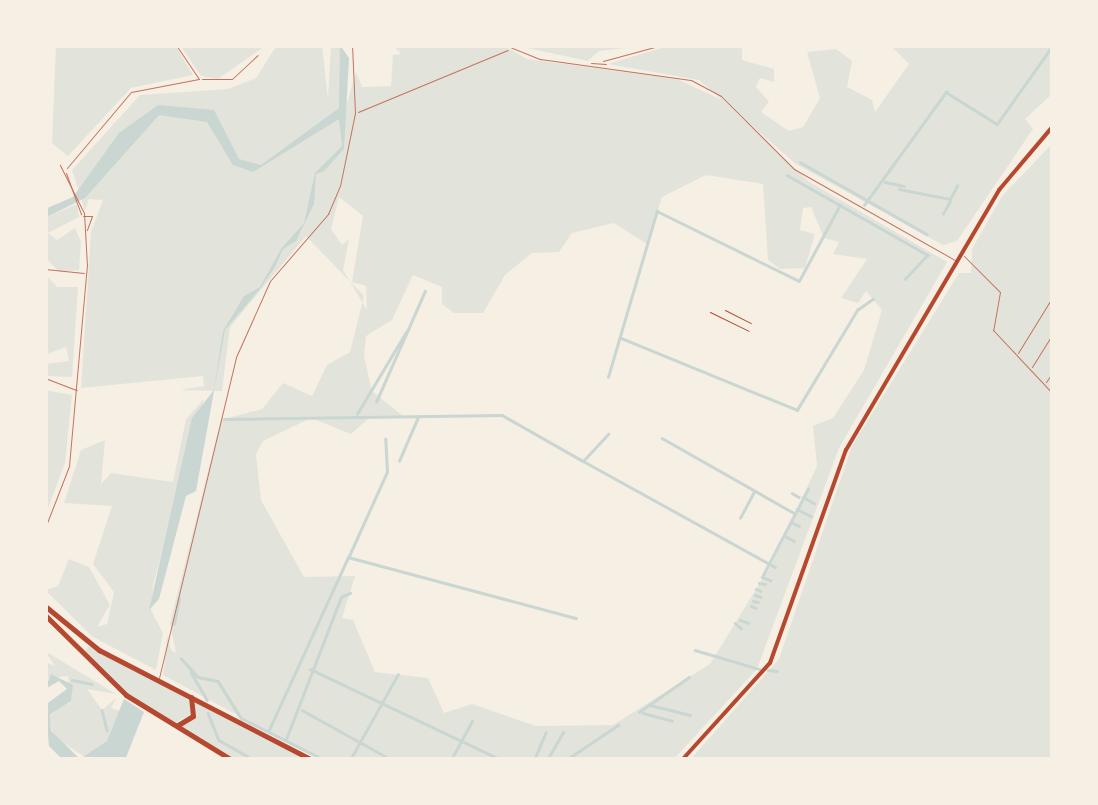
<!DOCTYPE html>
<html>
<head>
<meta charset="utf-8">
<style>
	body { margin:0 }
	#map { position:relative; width:1098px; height:805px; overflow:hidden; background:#f6efe4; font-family:Inter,sans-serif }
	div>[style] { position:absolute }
	.green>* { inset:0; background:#e2e4dc }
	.water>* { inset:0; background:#c9d6d2 }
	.stream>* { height:2.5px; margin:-1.25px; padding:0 1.25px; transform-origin:1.25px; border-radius:1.25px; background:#c9d6d2 }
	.path>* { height:1px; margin:-0.5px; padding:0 0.5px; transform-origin:0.5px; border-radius:0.5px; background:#b5482f }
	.service>* { height:1px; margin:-0.5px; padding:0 0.5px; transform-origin:0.5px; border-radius:0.5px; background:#c5725c }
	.minor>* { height:1px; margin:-0.5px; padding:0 0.5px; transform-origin:0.5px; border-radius:0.5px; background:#c5725c }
	.primary>* { height:4px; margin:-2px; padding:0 2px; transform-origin:2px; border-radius:2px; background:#b5482f }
	.trunk>* { height:5px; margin:-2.5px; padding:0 2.5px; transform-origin:2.5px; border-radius:2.5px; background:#b5482f }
	span { translate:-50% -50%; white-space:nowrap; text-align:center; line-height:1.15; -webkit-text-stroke:9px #f6efe4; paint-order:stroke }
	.frame { position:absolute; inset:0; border:48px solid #f6efe4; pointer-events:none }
</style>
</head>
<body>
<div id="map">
	<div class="green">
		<div style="clip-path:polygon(56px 45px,175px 45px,193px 75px,131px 88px,68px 156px,52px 143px)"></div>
		<div style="clip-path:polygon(180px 45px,265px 45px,265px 46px,218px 79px,201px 76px)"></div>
		<div style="clip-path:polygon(evenodd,277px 45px,322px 45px,328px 99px,331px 45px,341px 45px,347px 104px,356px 72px,362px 87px,391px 86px,393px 55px,401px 54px,393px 45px,503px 45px,527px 59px,677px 79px,724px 101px,808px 181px,947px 262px,839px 448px,757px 669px,673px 760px,321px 760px,163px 675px,167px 636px,171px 650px,176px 653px,170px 623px,221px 420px,262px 409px,283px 383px,312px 396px,327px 365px,350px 352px,364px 296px,306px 236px,230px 327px,222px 391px,180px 390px,204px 386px,203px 376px,81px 388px,91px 232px,103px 200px,89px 199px,85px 211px,72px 170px,140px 95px,228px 89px,256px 78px,277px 45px,706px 175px,763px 184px,768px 260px,780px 269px,805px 268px,815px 234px,800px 230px,803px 208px,811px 207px,824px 238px,839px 242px,833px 254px,867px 259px,841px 298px,858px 303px,866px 291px,882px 310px,864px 370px,833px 418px,813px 426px,817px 466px,771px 565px,710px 664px,613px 725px,536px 726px,472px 704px,444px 713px,428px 678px,375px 672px,353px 620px,342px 618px,355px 576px,304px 577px,261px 500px,256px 454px,263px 441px,311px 418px,351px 434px,370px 417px,404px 417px,372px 391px,364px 356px,366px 336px,392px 320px,413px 275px,442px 287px,442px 304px,454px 313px,483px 313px,505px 275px,532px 253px,559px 252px,572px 233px,614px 223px,647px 244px,662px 197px,706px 175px,277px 45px,339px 197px,363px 216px,352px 282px,366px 286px,367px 310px,343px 270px,349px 239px,342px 245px,331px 229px,339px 197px)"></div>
		<div style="clip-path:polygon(513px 45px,653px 45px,599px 51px,588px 61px)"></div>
		<div style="clip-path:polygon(671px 45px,742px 45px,742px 60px,774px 69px,774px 82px,760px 78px,756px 87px,769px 102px,761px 112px,789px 131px,803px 127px,820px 98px,807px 52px,836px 49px,852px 61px,847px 87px,872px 100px,875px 112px,909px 64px,890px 45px,1053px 45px,1053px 93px,1025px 119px,1033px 129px,957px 241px,943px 245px,796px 164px,699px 80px,608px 64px)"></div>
		<div style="clip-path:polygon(1053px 143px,1053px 760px,690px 760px,779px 659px,852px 446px,959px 273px,971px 273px,972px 249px,1002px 196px)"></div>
		<div style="clip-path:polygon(77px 204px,79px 217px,48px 233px,57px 240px,75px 228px,81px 242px,79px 270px,59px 272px,45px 257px,45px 218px)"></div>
		<div style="clip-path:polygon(45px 274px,57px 287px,78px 287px,72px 377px,45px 376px,45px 364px,69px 361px,66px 347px,45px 355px)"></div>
		<div style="clip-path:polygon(45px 390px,72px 395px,65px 463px,45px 516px)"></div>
		<div style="clip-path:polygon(204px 399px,153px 585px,151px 610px,163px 633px,156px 670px,93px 637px,45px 590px,58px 586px,69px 559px,89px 567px,110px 605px,97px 627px,107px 624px,114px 592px,93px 564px,112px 506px,64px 503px,81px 450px,105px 440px,101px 484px,111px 473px,173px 482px,186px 419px)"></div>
		<div style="clip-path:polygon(89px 646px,189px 699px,191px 714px,175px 723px,127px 693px,84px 652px)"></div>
		<div style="clip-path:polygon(45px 651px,116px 694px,87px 689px,102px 710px,116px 698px,111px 708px,120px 711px,107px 741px,86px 758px,52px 735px,50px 713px,71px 701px,68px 676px,45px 679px,45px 662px,55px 666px)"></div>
		<div style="clip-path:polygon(196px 702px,307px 760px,237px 760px,181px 728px)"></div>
	</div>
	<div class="water">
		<div style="clip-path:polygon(340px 45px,349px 58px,344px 149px,324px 171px,316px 174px,314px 204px,296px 241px,283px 249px,275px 267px,260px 289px,225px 330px,196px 491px,186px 496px,159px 599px,149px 610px,192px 418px,214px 390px,223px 331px,244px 296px,260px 287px,281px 249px,304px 223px,315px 173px,342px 146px,339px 119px,253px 172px,233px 165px,207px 122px,159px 115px,85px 198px,45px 218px,45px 209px,73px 197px,119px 133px,158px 105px,214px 110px,239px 159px,261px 165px,339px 108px)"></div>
		<div style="clip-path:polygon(51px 674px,73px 685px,71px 701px,50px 714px,51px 731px,80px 759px,107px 741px,124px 699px,144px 712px,125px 760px,63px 760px,49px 746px,45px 705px,67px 689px,59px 681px,45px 689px)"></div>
	</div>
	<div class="stream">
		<div style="left:800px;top:162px;width:146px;rotate:29.6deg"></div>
		<div style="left:787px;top:175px;width:162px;rotate:29.6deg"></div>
		<div style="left:928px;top:255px;width:33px;rotate:133deg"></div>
		<div style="left:885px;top:182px;width:19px;rotate:12deg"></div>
		<div style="left:899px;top:189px;width:52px;rotate:11.1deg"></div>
		<div style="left:950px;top:199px;width:15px;rotate:-62deg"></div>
		<div style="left:864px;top:205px;width:140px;rotate:-54deg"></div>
		<div style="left:946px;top:92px;width:60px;rotate:32.1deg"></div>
		<div style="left:997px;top:124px;width:97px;rotate:-54.7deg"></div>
		<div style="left:943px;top:214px;width:15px;rotate:-62deg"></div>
		<div style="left:621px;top:338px;width:190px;rotate:22.2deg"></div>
		<div style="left:797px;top:410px;width:117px;rotate:-59deg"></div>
		<div style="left:857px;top:310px;width:19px;rotate:-35deg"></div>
		<div style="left:608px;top:377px;width:173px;rotate:-73.6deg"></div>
		<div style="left:657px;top:211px;width:158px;rotate:26.2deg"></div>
		<div style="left:799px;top:281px;width:86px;rotate:-61.7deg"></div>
		<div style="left:376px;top:402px;width:121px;rotate:-66.2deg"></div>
		<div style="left:357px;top:414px;width:96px;rotate:-59.1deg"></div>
		<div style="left:224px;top:419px;width:278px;rotate:-0.8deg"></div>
		<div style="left:502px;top:415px;width:93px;rotate:29.6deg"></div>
		<div style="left:583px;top:461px;width:37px;rotate:-47deg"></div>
		<div style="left:662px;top:438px;width:152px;rotate:29.6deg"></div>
		<div style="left:399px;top:461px;width:48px;rotate:-66.6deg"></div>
		<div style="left:585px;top:462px;width:217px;rotate:28.9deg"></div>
		<div style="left:792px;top:493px;width:8px;rotate:30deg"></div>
		<div style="left:803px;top:497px;width:13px;rotate:29deg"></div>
		<div style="left:797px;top:509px;width:16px;rotate:27deg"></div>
		<div style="left:740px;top:518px;width:30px;rotate:-62deg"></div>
		<div style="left:791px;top:522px;width:9px;rotate:27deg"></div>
		<div style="left:785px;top:536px;width:10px;rotate:29deg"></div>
		<div style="left:349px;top:556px;width:92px;rotate:-65.7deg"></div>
		<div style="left:387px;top:472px;width:33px;rotate:-93deg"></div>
		<div style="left:763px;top:575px;width:97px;rotate:-62.4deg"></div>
		<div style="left:762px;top:577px;width:9px;rotate:21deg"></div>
		<div style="left:759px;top:583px;width:6px;rotate:9deg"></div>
		<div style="left:756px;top:589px;width:5px;rotate:22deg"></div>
		<div style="left:755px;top:595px;width:6px;rotate:18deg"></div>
		<div style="left:753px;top:601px;width:5px;rotate:11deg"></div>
		<div style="left:751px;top:606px;width:5px;rotate:22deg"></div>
		<div style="left:740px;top:620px;width:9px;rotate:18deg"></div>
		<div style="left:735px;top:623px;width:8px;rotate:40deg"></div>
		<div style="left:174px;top:624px;width:26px;rotate:-79deg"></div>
		<div style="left:695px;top:650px;width:67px;rotate:16.5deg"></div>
		<div style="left:181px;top:658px;width:25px;rotate:48deg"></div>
		<div style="left:198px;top:677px;width:20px;rotate:11deg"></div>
		<div style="left:218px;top:681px;width:44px;rotate:58.1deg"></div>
		<div style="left:241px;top:718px;width:94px;rotate:26.6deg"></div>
		<div style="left:310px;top:669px;width:212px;rotate:25.4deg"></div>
		<div style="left:768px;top:670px;width:9px;rotate:6deg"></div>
		<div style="left:191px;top:672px;width:32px;rotate:60deg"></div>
		<div style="left:72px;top:680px;width:20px;rotate:11deg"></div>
		<div style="left:650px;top:705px;width:41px;rotate:14deg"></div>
		<div style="left:102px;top:710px;width:21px;rotate:76deg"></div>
		<div style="left:302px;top:710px;width:103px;rotate:29.1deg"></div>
		<div style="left:639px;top:712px;width:61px;rotate:-35deg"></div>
		<div style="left:208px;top:713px;width:29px;rotate:68deg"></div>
		<div style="left:219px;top:740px;width:40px;rotate:29.7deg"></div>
		<div style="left:643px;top:713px;width:30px;rotate:15deg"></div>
		<div style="left:268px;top:732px;width:192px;rotate:-65.4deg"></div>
		<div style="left:348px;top:557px;width:236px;rotate:15deg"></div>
		<div style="left:286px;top:739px;width:152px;rotate:-68.8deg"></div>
		<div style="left:341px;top:597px;width:10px;rotate:-24deg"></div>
		<div style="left:350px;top:760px;width:98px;rotate:-60.8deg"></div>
		<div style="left:451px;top:760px;width:44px;rotate:-61.7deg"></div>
		<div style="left:534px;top:760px;width:30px;rotate:-67deg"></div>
		<div style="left:547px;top:760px;width:32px;rotate:-60deg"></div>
		<div style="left:566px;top:760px;width:63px;rotate:-33.9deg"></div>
	</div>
	<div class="path">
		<div style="left:725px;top:310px;width:29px;rotate:27deg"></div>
		<div style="left:710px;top:312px;width:43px;rotate:26deg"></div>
	</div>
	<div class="service">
		<div style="left:83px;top:216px;width:9px"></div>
		<div style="left:92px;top:216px;width:15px;rotate:110deg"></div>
		<div style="left:45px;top:269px;width:39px;rotate:6deg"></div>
		<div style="left:45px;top:378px;width:34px;rotate:21deg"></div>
	</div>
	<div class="minor">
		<div style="left:505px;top:45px;width:38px;rotate:22deg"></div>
		<div style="left:540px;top:59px;width:152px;rotate:7.9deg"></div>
		<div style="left:691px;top:80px;width:34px;rotate:28deg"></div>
		<div style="left:721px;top:96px;width:103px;rotate:45deg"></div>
		<div style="left:794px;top:169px;width:185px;rotate:29.5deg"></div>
		<div style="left:603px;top:61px;width:61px;rotate:-15.2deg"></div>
		<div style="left:591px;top:63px;width:15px;rotate:4deg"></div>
		<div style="left:202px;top:79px;width:30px"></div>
		<div style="left:232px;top:79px;width:35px;rotate:-43deg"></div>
		<div style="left:358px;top:112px;width:162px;rotate:-22.5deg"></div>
		<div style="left:67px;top:168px;width:99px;rotate:-49.9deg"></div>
		<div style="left:131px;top:92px;width:69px;rotate:-10.8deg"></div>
		<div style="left:199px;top:79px;width:41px;rotate:-124.1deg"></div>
		<div style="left:66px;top:173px;width:44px;rotate:69.9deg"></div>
		<div style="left:964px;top:256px;width:51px;rotate:45deg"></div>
		<div style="left:1000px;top:292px;width:39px;rotate:100deg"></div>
		<div style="left:993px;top:330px;width:88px;rotate:46.8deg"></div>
		<div style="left:1018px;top:353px;width:67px;rotate:-58.4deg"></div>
		<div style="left:1032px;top:367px;width:40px;rotate:-58deg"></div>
		<div style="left:1046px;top:382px;width:12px;rotate:-55deg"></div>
		<div style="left:45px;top:528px;width:66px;rotate:-68.8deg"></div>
		<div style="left:69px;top:466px;width:201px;rotate:-84.9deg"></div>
		<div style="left:87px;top:266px;width:53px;rotate:-93.2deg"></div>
		<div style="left:84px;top:213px;width:54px;rotate:-116.6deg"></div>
		<div style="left:159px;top:678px;width:330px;rotate:-76.5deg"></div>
		<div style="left:236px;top:357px;width:83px;rotate:-65.9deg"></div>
		<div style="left:270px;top:281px;width:89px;rotate:-49.1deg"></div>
		<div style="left:328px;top:214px;width:30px;rotate:-67deg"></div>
		<div style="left:340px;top:186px;width:75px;rotate:-78.4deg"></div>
		<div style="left:355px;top:113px;width:68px;rotate:-92.5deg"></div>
	</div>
	<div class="primary">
		<div style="left:682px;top:760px;width:131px;rotate:-47.8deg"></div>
		<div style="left:770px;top:663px;width:226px;rotate:-70.4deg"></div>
		<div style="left:846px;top:450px;width:302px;rotate:-59.5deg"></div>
		<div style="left:999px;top:190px;width:84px;rotate:-49.8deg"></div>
	</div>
	<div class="trunk">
		<div style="left:45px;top:606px;width:70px;rotate:39.2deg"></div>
		<div style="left:99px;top:650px;width:240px;rotate:27.3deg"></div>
		<div style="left:45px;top:615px;width:114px;rotate:44.6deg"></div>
		<div style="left:126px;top:695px;width:124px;rotate:31.5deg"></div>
		<div style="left:178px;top:725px;width:17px;rotate:-31deg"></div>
		<div style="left:193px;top:716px;width:19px;rotate:-96deg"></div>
	</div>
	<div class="frame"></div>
</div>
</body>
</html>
